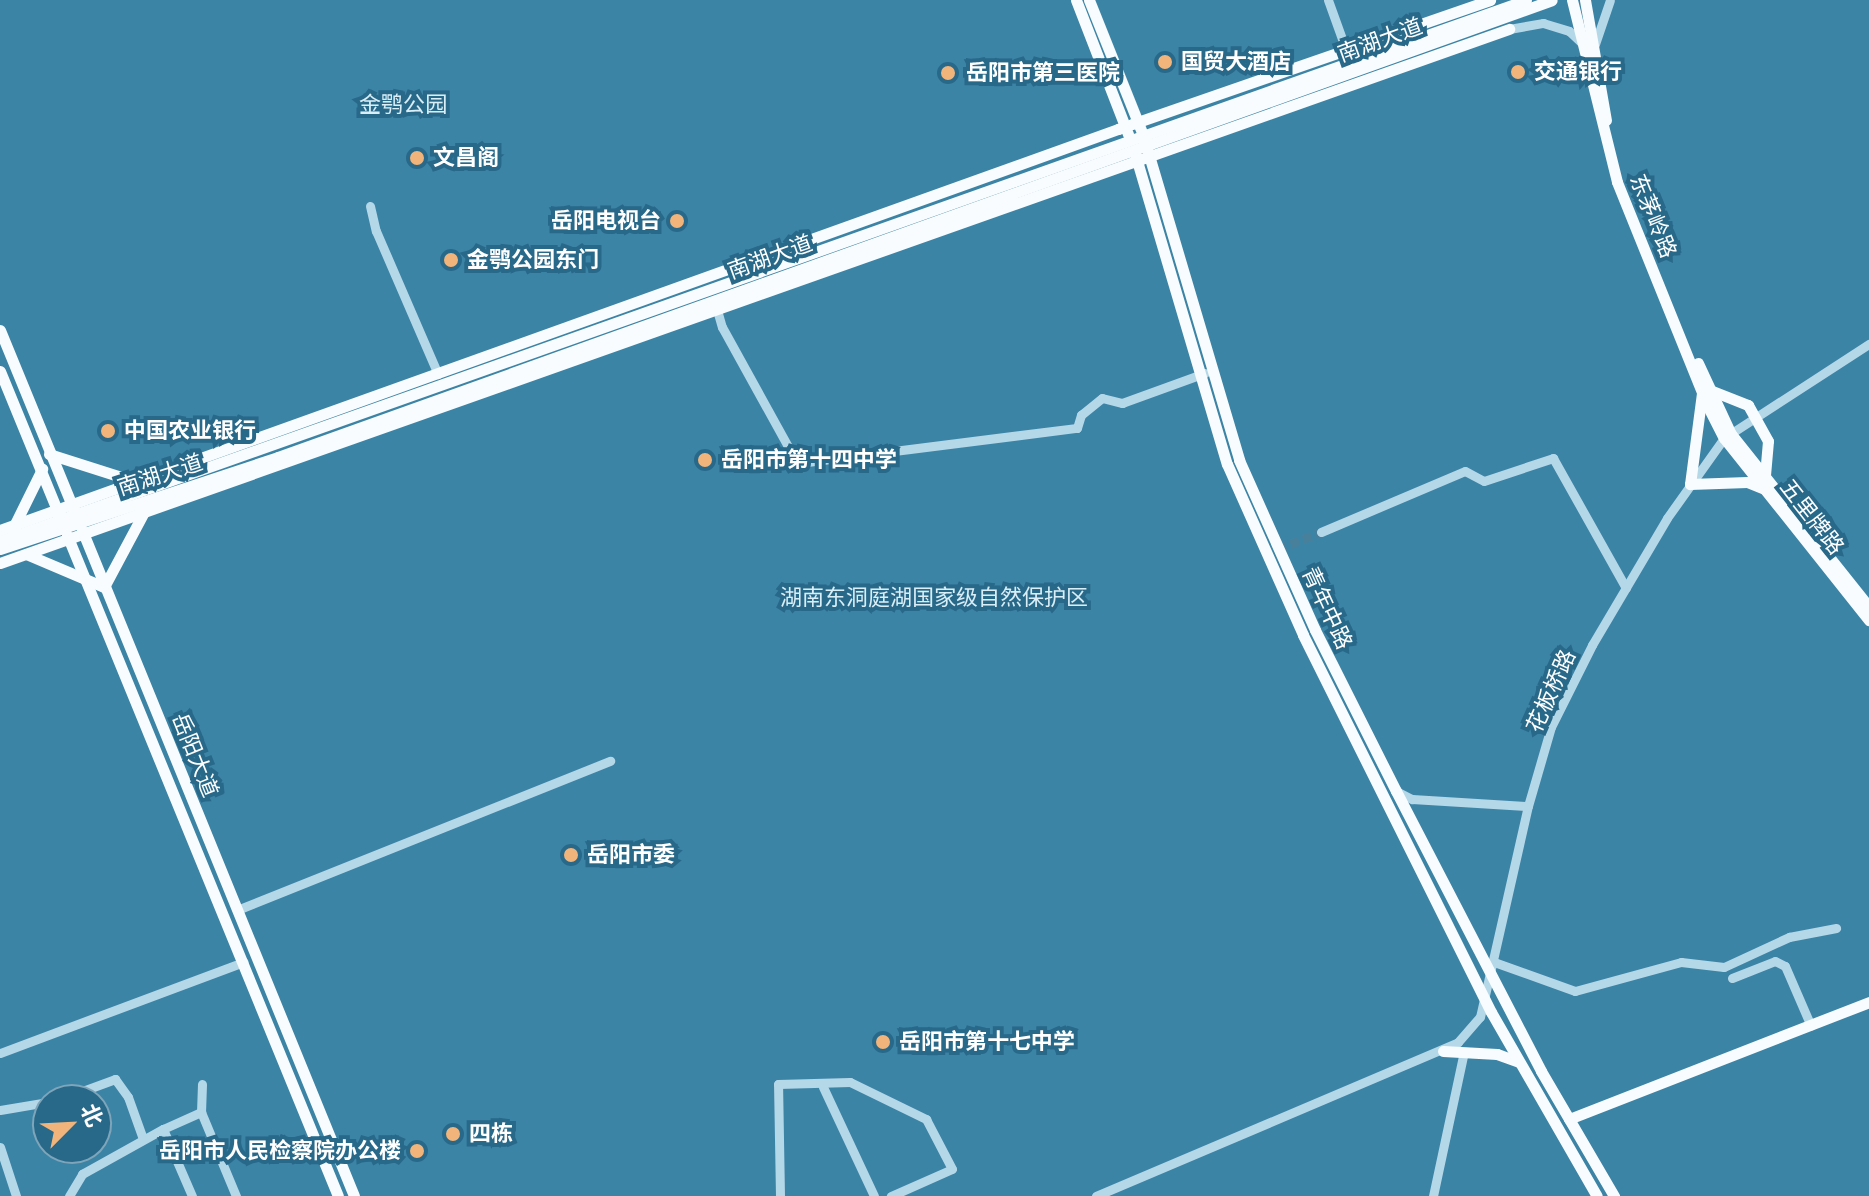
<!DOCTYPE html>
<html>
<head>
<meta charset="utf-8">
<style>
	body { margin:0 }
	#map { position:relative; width:1869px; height:1196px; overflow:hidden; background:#28698a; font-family:"Titillium Web","Noto Sans SC",sans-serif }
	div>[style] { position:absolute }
	.green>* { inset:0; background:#3c84a6 }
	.minor-tunnel>* { height:9px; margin-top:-4.5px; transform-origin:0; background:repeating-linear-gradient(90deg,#48809c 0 9px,transparent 0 13.5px) }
	.minor>* { height:9px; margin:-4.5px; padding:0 4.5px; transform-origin:4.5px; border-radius:4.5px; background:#b5d8e9 }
	.major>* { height:11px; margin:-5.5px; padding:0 5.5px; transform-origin:5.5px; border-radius:5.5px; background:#f8fcfe }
	.major-bridge>* { height:11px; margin:-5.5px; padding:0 5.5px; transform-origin:5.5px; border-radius:5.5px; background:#f8fcfe }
	.dots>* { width:22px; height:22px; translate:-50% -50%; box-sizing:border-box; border:4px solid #28698a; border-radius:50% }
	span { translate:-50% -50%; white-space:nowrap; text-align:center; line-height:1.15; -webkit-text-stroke:8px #28698a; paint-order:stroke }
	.street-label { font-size:22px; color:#fff }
	.poi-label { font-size:22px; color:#fff; font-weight:700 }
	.left { translate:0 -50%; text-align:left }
	.right { translate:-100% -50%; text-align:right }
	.park-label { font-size:22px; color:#d9eef7 }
	.north { position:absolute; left:32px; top:1084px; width:80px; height:80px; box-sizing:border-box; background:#28698a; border:2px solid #7ea5b9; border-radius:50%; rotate:66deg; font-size:22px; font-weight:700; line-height:32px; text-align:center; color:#fff }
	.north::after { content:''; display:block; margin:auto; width:28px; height:36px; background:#f1b47b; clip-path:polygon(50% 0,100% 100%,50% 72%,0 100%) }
</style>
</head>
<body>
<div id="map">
	<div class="green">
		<div style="clip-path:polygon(evenodd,0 0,1869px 0,1869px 1196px,0 1196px,0 0,48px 1100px,96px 1100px,96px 1148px,48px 1148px,48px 1100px)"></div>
	</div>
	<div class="minor-tunnel">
		<div style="left:1278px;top:549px;width:46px;rotate:-21.6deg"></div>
	</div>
	<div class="minor">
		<div style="left:1328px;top:0;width:53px;rotate:70.2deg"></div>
		<div style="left:1509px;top:29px;width:35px;rotate:-10deg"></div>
		<div style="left:1543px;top:23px;width:27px;rotate:17deg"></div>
		<div style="left:1569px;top:31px;width:16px;rotate:43deg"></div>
		<div style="left:1595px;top:44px;width:46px;rotate:-71.2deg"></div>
		<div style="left:370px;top:206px;width:26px;rotate:77deg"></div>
		<div style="left:376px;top:231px;width:156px;rotate:66.6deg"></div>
		<div style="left:717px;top:310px;width:18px;rotate:74deg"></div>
		<div style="left:722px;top:327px;width:153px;rotate:61.1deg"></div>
		<div style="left:796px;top:461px;width:11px;rotate:5deg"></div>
		<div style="left:807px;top:462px;width:272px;rotate:-7.2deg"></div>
		<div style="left:1077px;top:428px;width:14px;rotate:-73deg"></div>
		<div style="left:1081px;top:415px;width:27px;rotate:-39deg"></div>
		<div style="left:1102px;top:398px;width:21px;rotate:14deg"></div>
		<div style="left:1122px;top:403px;width:88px;rotate:-19.9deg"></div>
		<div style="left:1321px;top:532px;width:156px;rotate:-23deg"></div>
		<div style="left:1465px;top:471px;width:21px;rotate:28deg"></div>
		<div style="left:1484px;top:481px;width:73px;rotate:-18.4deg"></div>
		<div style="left:1553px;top:458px;width:149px;rotate:60.7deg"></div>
		<div style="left:1396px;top:791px;width:18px;rotate:27deg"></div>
		<div style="left:1412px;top:799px;width:116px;rotate:3.5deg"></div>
		<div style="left:237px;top:910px;width:402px;rotate:-21.8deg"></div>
		<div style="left:1494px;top:962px;width:86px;rotate:19.7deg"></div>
		<div style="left:1575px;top:991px;width:110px;rotate:-15.3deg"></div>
		<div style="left:1681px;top:962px;width:43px;rotate:6.6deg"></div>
		<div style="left:1724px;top:967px;width:72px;rotate:-24.8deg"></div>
		<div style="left:1789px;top:937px;width:48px;rotate:-10.8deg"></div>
		<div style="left:1732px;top:978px;width:46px;rotate:-21.6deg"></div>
		<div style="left:1775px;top:961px;width:11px;rotate:27deg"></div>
		<div style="left:1785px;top:966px;width:65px;rotate:66.6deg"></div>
		<div style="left:0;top:1053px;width:260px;rotate:-20.5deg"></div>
		<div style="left:202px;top:1084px;width:28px;rotate:92deg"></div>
		<div style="left:201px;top:1112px;width:91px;rotate:67.4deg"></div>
		<div style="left:823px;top:1087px;width:120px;rotate:64.9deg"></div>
		<div style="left:58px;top:1100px;width:61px;rotate:-20.2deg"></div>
		<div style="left:115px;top:1079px;width:22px;rotate:54deg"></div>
		<div style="left:128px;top:1097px;width:45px;rotate:70.3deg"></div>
		<div style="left:0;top:1110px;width:49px;rotate:-9.5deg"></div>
		<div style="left:0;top:1147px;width:52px;rotate:71.9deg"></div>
		<div style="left:69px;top:1196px;width:26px;rotate:-59deg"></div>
		<div style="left:82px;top:1174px;width:93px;rotate:-29.1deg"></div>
		<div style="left:192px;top:1196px;width:73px;rotate:-113.4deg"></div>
		<div style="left:163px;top:1129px;width:42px;rotate:-24.1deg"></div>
		<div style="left:780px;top:1196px;width:112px;rotate:-91deg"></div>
		<div style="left:778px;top:1084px;width:72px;rotate:-1.6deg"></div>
		<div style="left:850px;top:1082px;width:85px;rotate:26deg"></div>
		<div style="left:926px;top:1119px;width:56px;rotate:62.5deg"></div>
		<div style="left:952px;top:1169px;width:67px;rotate:156.1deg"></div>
		<div style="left:1096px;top:1196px;width:393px;rotate:-23deg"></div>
		<div style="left:1458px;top:1042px;width:33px;rotate:-49deg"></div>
		<div style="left:1480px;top:1017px;width:216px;rotate:-77.2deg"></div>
		<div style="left:1528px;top:806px;width:82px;rotate:-73.8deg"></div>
		<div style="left:1551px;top:727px;width:92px;rotate:-63.4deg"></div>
		<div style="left:1592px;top:645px;width:147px;rotate:-59.4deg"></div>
		<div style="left:1667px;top:518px;width:98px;rotate:-54.5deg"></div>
		<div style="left:1724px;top:438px;width:173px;rotate:-33deg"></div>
		<div style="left:1433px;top:1196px;width:147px;rotate:-77.9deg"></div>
	</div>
	<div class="major">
		<div style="left:1076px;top:0;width:144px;rotate:68.8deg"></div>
		<div style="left:1089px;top:0;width:145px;rotate:68.2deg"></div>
		<div style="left:1143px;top:135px;width:339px;rotate:73.5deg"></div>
		<div style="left:1239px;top:460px;width:186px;rotate:65.9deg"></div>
		<div style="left:1315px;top:630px;width:180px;rotate:63.3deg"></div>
		<div style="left:1396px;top:791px;width:315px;rotate:62.6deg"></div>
		<div style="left:1541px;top:1071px;width:145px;rotate:59.7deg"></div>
		<div style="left:1572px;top:0;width:187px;rotate:76.1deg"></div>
		<div style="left:1617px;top:182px;width:240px;rotate:68deg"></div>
		<div style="left:1707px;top:405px;width:37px;rotate:63deg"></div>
		<div style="left:1724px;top:438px;width:233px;rotate:51.5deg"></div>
		<div style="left:1585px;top:0;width:122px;rotate:80.1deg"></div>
		<div style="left:1132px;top:124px;width:379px;rotate:-19.1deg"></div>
		<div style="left:1135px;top:154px;width:323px;rotate:73.5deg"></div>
		<div style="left:1227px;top:464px;width:187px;rotate:66deg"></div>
		<div style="left:1303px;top:635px;width:421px;rotate:63.5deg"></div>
		<div style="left:1491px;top:1012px;width:212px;rotate:60.1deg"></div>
		<div style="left:0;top:330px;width:195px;rotate:67.7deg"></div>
		<div style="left:1698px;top:363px;width:78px;rotate:65.1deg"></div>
		<div style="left:1731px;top:434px;width:221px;rotate:51.4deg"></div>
		<div style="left:0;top:371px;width:156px;rotate:67.7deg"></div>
		<div style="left:1710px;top:390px;width:41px;rotate:21.5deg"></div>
		<div style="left:1748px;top:405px;width:41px;rotate:60.9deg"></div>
		<div style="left:1768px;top:441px;width:35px;rotate:95deg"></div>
		<div style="left:1702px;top:393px;width:92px;rotate:97.5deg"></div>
		<div style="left:1690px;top:484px;width:57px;rotate:-2deg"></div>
		<div style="left:1747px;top:482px;width:18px;rotate:22deg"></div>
		<div style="left:49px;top:454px;width:89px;rotate:17.6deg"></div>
		<div style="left:14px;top:526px;width:64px;rotate:-63.8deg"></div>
		<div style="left:0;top:530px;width:1188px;rotate:-19.73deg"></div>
		<div style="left:82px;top:530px;width:719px;rotate:67.78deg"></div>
		<div style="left:67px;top:535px;width:714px;rotate:67.71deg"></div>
		<div style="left:0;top:541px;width:1619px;rotate:-19.52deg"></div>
		<div style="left:0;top:549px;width:293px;rotate:-18.3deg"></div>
		<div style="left:278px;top:457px;width:1353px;rotate:-19.73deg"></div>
		<div style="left:26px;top:554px;width:85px;rotate:22.9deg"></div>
		<div style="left:104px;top:587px;width:83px;rotate:-61.9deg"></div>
		<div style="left:0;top:563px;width:1601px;rotate:-19.49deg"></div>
		<div style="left:1443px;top:1051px;width:54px;rotate:3.2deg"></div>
		<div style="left:1497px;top:1054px;width:23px;rotate:20deg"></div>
		<div style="left:1569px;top:1119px;width:322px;rotate:-21.3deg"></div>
	</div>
	<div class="major-bridge">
		<div style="left:1118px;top:129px;width:9px;rotate:-21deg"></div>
	</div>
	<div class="dots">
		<div style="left:1165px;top:62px;background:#f1b47b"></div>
		<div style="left:1518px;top:72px;background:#f1b47b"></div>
		<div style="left:948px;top:73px;background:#f1b47b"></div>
		<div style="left:417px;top:158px;background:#f1b47b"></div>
		<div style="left:677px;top:221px;background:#f1b47b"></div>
		<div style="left:451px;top:260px;background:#f1b47b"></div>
		<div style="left:108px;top:431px;background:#f1b47b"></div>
		<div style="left:705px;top:460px;background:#f1b47b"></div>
		<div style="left:571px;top:855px;background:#f1b47b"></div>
		<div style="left:883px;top:1042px;background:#f1b47b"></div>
		<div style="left:453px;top:1134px;background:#f1b47b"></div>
		<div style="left:417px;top:1151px;background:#f1b47b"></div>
	</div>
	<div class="street-label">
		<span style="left:1380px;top:40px;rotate:-20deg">南湖大道</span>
		<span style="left:1653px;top:216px;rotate:68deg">东茅岭路</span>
		<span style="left:770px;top:257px;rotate:-20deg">南湖大道</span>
		<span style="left:160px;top:475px;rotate:-18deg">南湖大道</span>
		<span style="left:1812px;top:517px;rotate:52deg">五里牌路</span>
		<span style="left:1327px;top:608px;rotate:65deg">青年中路</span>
		<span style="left:1551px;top:691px;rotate:-66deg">花板桥路</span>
		<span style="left:195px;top:755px;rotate:68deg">岳阳大道</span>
	</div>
	<div class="poi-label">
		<span class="left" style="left:1181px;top:62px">国贸大酒店</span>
		<span class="left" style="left:1534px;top:72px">交通银行</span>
		<span class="left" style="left:966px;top:73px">岳阳市第三医院</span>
		<span class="left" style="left:433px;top:158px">文昌阁</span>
		<span class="right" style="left:661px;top:221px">岳阳电视台</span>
		<span class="left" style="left:467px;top:260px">金鹗公园东门</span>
		<span class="left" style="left:124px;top:431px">中国农业银行</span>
		<span class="left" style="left:721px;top:460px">岳阳市第十四中学</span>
		<span class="left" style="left:587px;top:855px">岳阳市委</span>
		<span class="left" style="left:899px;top:1042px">岳阳市第十七中学</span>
		<span class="left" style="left:469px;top:1134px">四栋</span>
		<span class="right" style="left:401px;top:1151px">岳阳市人民检察院办公楼</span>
	</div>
	<div class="park-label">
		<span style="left:403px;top:105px">金鹗公园</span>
		<span style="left:934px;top:598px">湖南东洞庭湖国家级自然保护区</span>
	</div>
	<div class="north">北</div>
</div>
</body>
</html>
